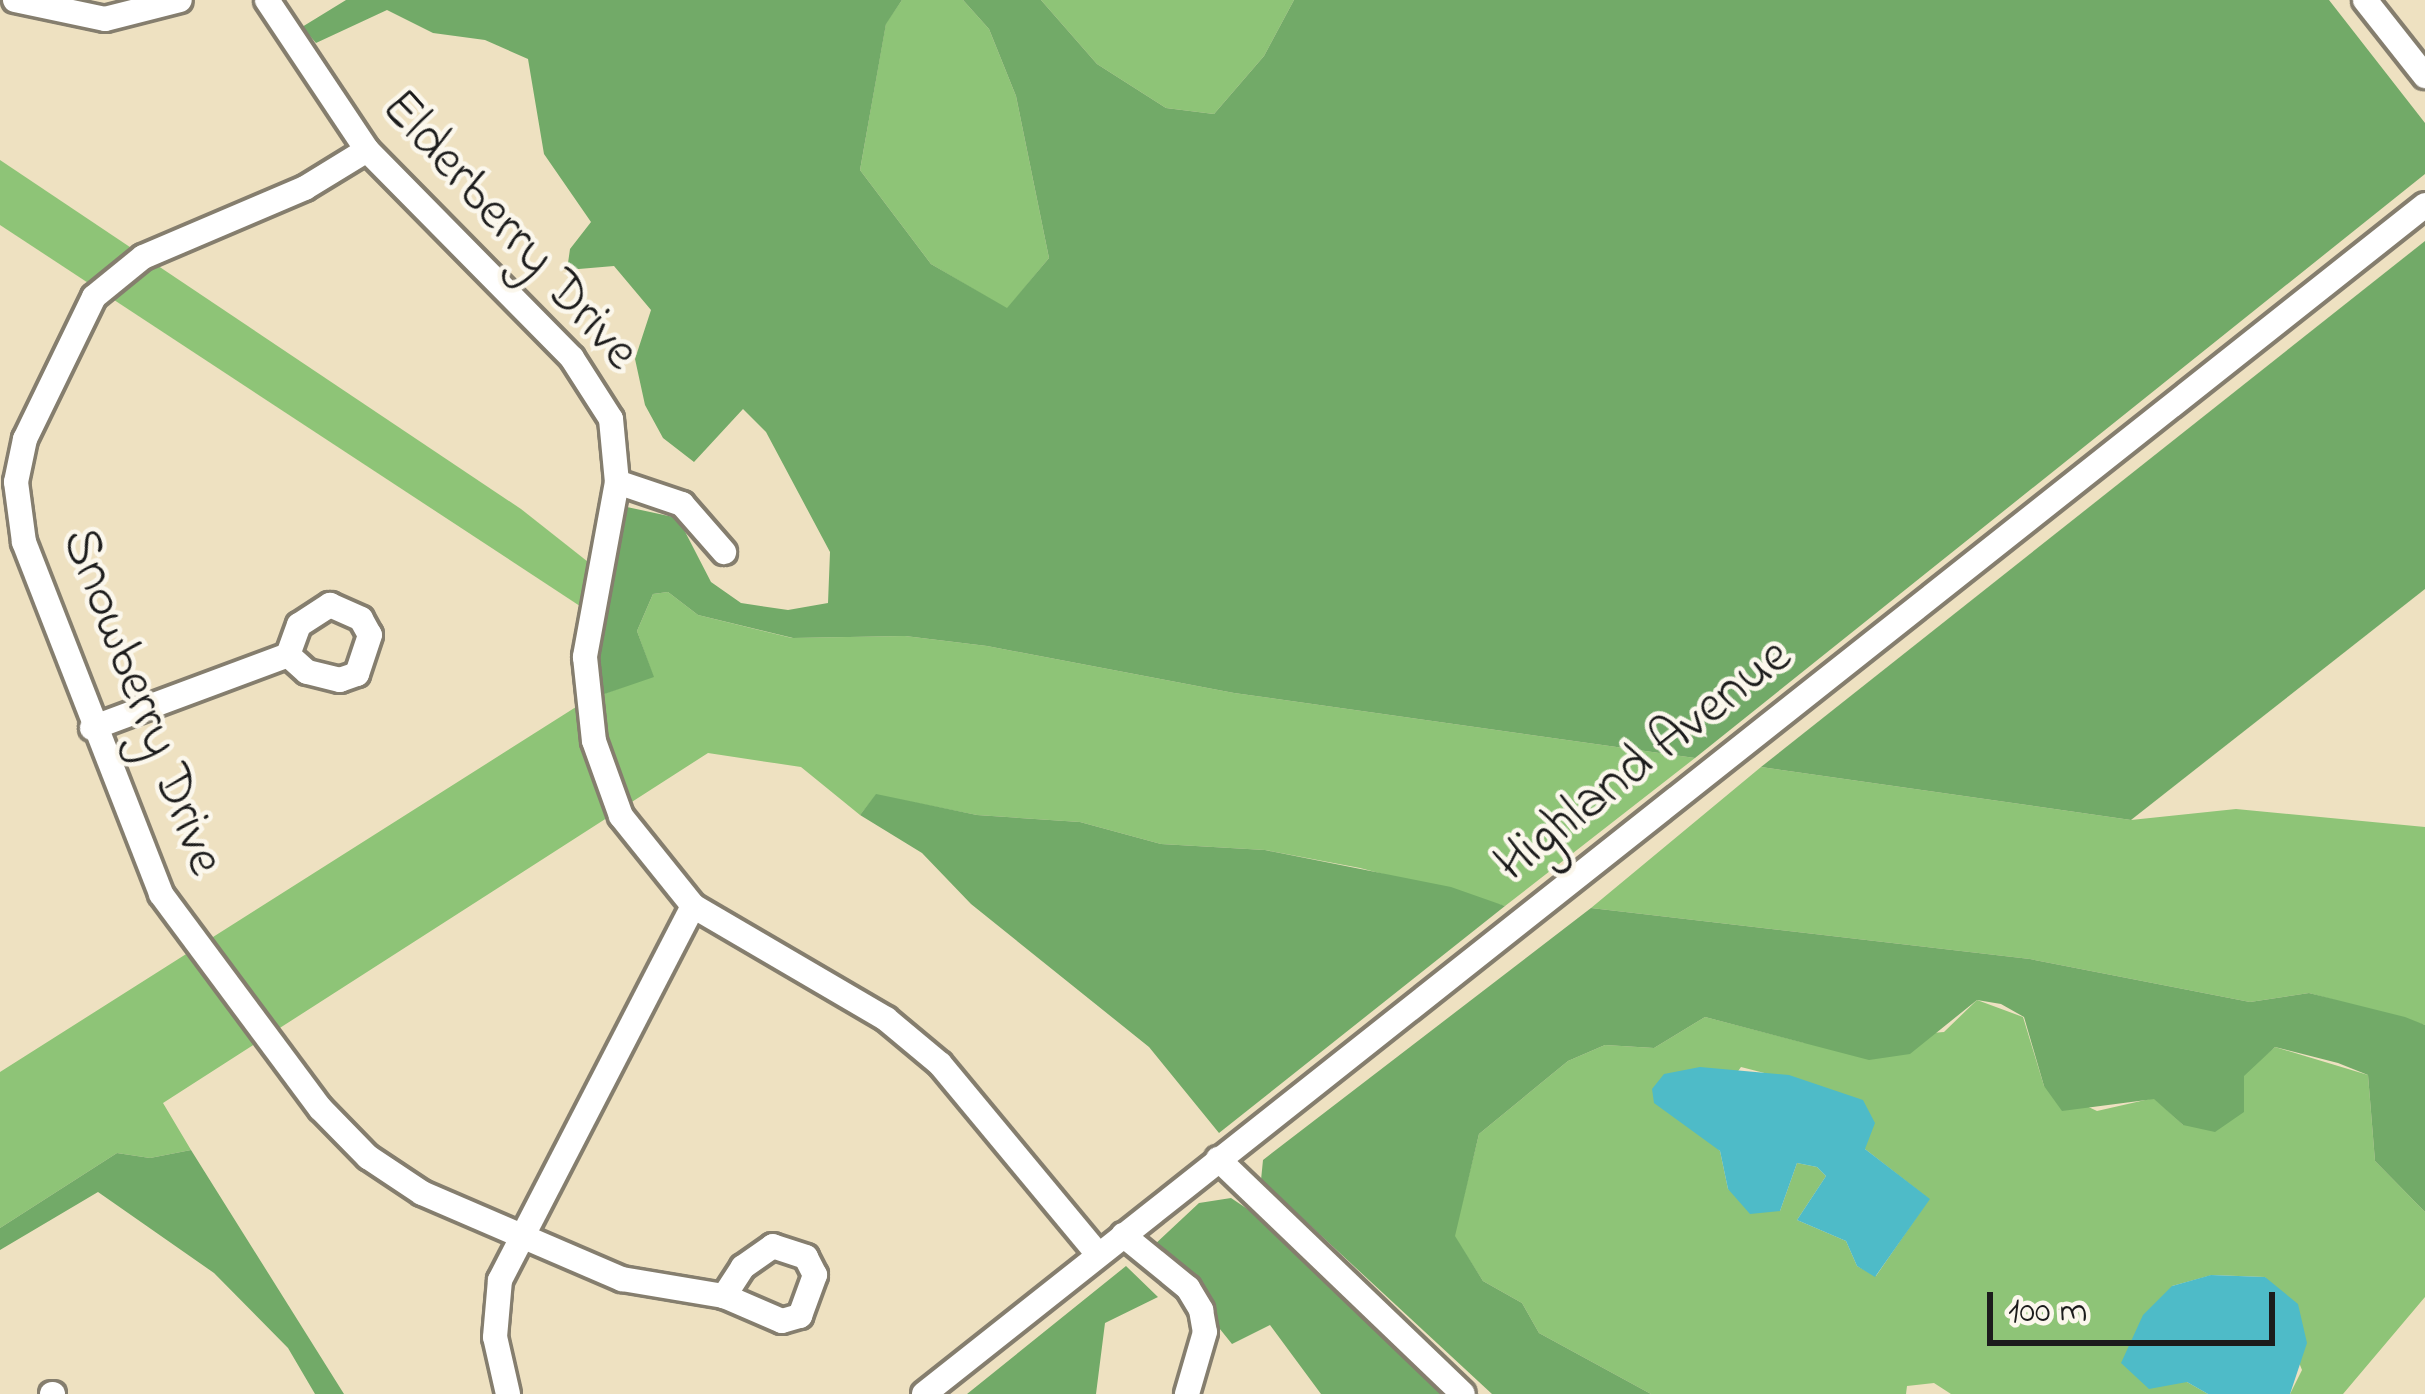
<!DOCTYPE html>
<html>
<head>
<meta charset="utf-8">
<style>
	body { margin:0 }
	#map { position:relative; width:2425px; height:1394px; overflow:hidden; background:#eee1c1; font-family:"Indie Flower",sans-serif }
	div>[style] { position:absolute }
	.green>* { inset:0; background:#8ec477 }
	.forest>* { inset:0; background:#72aa68 }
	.water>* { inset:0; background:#4ebbc8 }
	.roads { filter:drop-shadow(3px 0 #857e6e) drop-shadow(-3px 0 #857e6e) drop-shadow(0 3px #857e6e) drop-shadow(0 -3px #857e6e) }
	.minor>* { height:24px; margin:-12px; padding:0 12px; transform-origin:12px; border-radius:12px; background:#fff }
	span { translate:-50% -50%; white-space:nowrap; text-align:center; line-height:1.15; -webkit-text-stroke:9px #fbf7ec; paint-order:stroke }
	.street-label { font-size:54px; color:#1c1c1c }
	.scale { position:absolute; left:1987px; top:1292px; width:288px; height:54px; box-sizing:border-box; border:6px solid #1c1c1c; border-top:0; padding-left:15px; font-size:36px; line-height:42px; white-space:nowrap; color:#1c1c1c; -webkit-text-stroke:9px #fbf7ec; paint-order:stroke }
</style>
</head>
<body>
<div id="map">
	<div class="green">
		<div style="clip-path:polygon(902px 0,963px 0,989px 29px,1016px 96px,1049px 258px,1007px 309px,931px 264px,860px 170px,886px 23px)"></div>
		<div style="clip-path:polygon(1041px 0,1294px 0,1264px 56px,1214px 114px,1166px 108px,1097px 64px)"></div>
		<div style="clip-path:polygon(0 160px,521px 509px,597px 569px,589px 612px,0 225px)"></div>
		<div style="clip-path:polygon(668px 592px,698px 615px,792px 638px,905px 636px,987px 646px,1234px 693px,1695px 758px,1505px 906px,1360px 868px,1265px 850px,1161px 844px,1080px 822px,977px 815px,876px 795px,860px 815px,801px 767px,708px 753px,163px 1103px,191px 1150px,150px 1158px,117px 1153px,0 1228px,0 1072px,587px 700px,653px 676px,637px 631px,653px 594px)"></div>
		<div style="clip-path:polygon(1761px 767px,2131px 820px,2236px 809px,2425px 827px,2425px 1025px,2309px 993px,2250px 1002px,2030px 959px,1591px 908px)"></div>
		<div style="clip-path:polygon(evenodd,1977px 1000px,2023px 1017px,2044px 1086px,2097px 1111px,2154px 1098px,2183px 1125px,2275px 1047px,2368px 1075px,2375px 1161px,2425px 1212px,2425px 1297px,2343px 1394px,2290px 1394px,2302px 1370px,2265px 1277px,2212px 1275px,2172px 1286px,2187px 1382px,2208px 1394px,1951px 1394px,1934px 1383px,1907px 1386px,1906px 1394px,1651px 1394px,1539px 1333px,1522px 1303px,1483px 1281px,1454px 1236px,1479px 1134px,1568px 1061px,1605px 1045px,1654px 1048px,1705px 1017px,1805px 1043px,1944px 1032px,1977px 1000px,1741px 1067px,1822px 1088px,1865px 1149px,1929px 1199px,1876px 1276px,1857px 1266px,1846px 1241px,1797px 1220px,1826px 1176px,1817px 1167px,1797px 1163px,1780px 1211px,1728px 1189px,1720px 1151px,1697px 1128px,1741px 1067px)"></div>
	</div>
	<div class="forest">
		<div style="clip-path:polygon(346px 0,902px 0,886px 24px,860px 170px,931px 264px,1007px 308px,1049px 258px,1016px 96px,989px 29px,963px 0,1041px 0,1097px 64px,1166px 108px,1214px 114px,1264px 56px,1294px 0,2329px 0,2425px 123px,2425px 174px,1695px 758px,1234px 693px,987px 646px,905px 636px,793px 638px,698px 615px,668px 592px,653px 594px,637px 631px,654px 677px,587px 700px,613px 504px,678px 518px,711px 582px,741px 603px,788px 610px,828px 603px,830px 552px,766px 432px,743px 409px,694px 462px,663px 438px,645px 405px,635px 359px,651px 310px,614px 266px,567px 270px,570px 249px,591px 222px,544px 154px,528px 59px,485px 40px,433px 33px,387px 10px,316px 43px,302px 27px)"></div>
		<div style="clip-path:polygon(2425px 241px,2425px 589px,2131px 820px,1761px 767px)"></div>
		<div style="clip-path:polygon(876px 794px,977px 815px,1080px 822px,1161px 844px,1265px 850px,1451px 887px,1505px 906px,1219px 1133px,1149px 1047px,971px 904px,922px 853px,860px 815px)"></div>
		<div style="clip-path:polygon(1591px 908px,2030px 959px,2250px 1002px,2309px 993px,2405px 1017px,2425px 1025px,2425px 1212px,2375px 1161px,2368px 1075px,2338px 1063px,2275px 1047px,2244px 1076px,2244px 1112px,2215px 1132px,2183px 1125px,2154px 1099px,2062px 1111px,2044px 1086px,2024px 1017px,2001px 1004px,1977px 1000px,1910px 1054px,1869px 1060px,1705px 1017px,1654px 1048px,1605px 1045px,1568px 1061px,1479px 1134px,1455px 1236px,1483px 1281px,1522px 1303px,1539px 1333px,1651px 1394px,1492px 1394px,1261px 1180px,1263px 1160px)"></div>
		<div style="clip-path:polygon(191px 1150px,344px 1394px,315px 1394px,288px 1348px,214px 1273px,98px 1192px,0 1250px,0 1228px,117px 1153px,150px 1158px)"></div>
		<div style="clip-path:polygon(1231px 1198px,1261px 1218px,1441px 1394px,1321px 1394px,1270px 1325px,1232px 1344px,1153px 1246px,1199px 1203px)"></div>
		<div style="clip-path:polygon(1126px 1266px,1158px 1297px,1105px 1323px,1096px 1394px,967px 1394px)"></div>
	</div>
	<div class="water">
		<div style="clip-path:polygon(1700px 1067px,1789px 1075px,1863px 1100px,1875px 1123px,1865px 1149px,1930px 1199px,1875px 1277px,1857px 1266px,1846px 1241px,1797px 1220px,1826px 1176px,1817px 1167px,1797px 1163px,1780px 1211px,1750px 1214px,1728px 1189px,1720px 1151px,1654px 1103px,1652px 1089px,1664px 1074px)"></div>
		<div style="clip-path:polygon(2211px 1275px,2265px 1277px,2298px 1304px,2307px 1343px,2290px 1394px,2208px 1394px,2187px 1382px,2149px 1389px,2121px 1363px,2143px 1315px,2172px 1286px)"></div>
	</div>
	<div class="roads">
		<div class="minor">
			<div style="left:15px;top:0;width:92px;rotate:11.9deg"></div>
			<div style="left:105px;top:19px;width:77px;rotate:-14.2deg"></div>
			<div style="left:267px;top:0;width:180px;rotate:56.3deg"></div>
			<div style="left:367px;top:150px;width:292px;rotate:45.4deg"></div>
			<div style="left:572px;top:358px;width:72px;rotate:57.4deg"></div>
			<div style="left:611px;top:419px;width:63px;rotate:84.6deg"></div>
			<div style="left:617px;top:482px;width:178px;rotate:100.4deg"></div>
			<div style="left:585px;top:657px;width:84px;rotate:83.9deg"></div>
			<div style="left:594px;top:741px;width:80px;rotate:70.2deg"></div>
			<div style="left:621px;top:816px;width:115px;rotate:51.3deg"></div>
			<div style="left:693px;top:906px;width:224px;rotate:30.3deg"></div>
			<div style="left:886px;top:1019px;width:70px;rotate:39.8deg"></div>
			<div style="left:940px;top:1064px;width:247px;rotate:50.3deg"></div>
			<div style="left:2365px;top:0;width:97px;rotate:51.7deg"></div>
			<div style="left:367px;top:150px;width:73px;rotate:148.5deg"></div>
			<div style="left:305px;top:188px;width:176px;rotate:156.9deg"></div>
			<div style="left:143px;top:257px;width:63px;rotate:140.8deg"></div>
			<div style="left:94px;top:297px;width:158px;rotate:115.9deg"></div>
			<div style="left:25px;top:439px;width:44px;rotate:101.8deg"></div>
			<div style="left:16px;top:482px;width:61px;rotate:82.4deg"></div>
			<div style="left:24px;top:542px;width:378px;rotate:68.7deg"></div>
			<div style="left:161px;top:894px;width:267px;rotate:53.4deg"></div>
			<div style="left:320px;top:1108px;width:69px;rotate:45.6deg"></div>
			<div style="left:368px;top:1157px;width:65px;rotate:33.7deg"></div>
			<div style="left:422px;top:1193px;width:218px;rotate:23.3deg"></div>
			<div style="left:622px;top:1279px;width:103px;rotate:9.5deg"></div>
			<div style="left:724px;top:1296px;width:63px;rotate:23.3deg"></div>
			<div style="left:782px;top:1321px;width:19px;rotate:-16deg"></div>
			<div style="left:800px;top:1316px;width:44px;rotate:-69.9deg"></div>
			<div style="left:815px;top:1275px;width:20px;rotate:-117deg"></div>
			<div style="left:806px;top:1257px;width:35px;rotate:-162deg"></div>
			<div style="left:773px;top:1246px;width:37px;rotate:145deg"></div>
			<div style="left:743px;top:1267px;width:35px;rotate:123deg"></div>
			<div style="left:617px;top:482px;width:69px;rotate:18.7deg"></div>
			<div style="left:682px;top:504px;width:64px;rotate:48.8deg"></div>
			<div style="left:330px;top:605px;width:34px;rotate:24deg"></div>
			<div style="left:361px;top:619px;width:18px;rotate:61deg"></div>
			<div style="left:370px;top:635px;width:41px;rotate:108.4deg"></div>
			<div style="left:357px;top:674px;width:18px;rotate:161deg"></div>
			<div style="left:340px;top:680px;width:34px;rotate:-166deg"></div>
			<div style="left:307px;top:672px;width:25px;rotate:-138deg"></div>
			<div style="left:288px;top:655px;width:32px;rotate:-70deg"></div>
			<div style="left:299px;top:625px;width:37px;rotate:-33deg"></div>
			<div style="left:92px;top:728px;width:209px;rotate:-20.4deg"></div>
			<div style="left:1218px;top:1159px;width:339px;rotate:43.8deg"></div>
			<div style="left:1123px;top:1235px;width:84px;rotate:39.2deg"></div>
			<div style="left:1188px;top:1288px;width:26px;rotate:59deg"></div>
			<div style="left:1201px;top:1310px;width:22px;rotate:80deg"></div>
			<div style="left:1205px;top:1332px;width:65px;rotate:106.2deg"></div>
			<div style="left:52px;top:1394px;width:1px"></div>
			<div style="left:508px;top:1394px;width:58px;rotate:-102.8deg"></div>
			<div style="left:495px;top:1337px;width:57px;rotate:-85deg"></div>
			<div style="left:500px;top:1280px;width:421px;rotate:-62.7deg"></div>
			<div style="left:924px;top:1394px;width:1915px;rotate:-38.38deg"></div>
		</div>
	</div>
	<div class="street-label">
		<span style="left:509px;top:231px;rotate:48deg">Elderberry Drive</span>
		<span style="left:141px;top:702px;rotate:69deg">Snowberry Drive</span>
		<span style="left:1644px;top:761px;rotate:-38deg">Highland Avenue</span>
	</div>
	<div class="scale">100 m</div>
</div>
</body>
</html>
